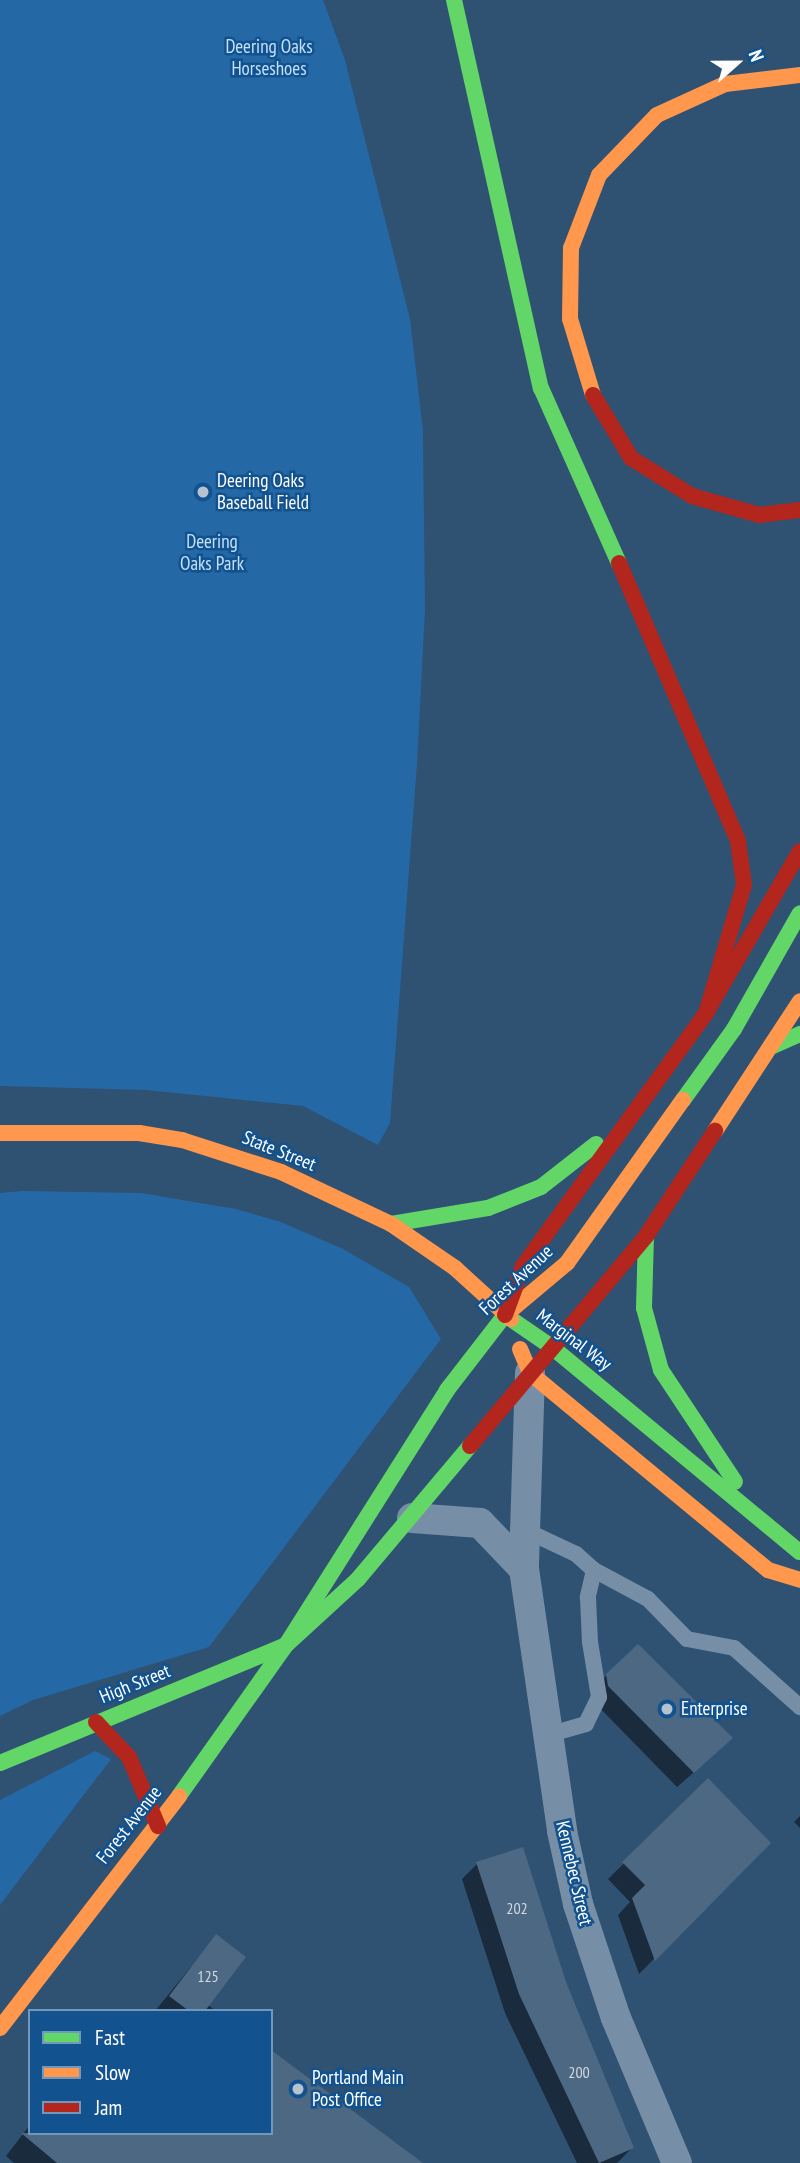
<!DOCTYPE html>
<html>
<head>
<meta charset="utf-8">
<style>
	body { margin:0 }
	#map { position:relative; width:800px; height:2163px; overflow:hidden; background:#2f5172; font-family:"PT Sans Narrow",sans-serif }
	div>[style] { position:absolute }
	.green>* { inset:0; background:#2568a6 }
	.shadow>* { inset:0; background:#0007 }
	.building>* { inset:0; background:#4c6882 }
	.lane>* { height:16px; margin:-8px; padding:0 8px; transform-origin:8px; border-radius:8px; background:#768fa6 }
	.street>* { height:30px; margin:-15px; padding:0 15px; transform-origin:15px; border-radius:15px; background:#768fa6 }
	.fast>* { height:16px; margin:-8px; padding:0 8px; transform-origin:8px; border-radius:8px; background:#63d668 }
	.slow>* { height:16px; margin:-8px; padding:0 8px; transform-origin:8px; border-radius:8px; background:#ff974d }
	.jam>* { height:16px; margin:-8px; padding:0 8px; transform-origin:8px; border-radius:8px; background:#b3261e }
	.dots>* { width:19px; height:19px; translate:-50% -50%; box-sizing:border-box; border:4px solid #12528f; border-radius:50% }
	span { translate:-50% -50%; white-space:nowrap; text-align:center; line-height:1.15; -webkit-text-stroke:5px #12528f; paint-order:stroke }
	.number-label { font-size:16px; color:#d2d9e0 }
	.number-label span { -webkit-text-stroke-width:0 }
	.park-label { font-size:19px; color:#c4e2fd }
	.poi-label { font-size:19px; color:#fff }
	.left { translate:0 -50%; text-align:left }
	.street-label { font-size:19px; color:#fff }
	.legend { position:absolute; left:28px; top:2009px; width:245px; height:126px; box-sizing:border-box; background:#12528f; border:2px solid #7197bc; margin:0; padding:9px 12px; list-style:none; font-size:21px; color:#fff }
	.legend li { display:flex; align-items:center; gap:14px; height:35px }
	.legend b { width:35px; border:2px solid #7197bc }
	.north { position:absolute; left:702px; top:28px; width:70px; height:70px; -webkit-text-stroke:5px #12528f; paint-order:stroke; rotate:69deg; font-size:19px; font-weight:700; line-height:28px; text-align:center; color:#fff }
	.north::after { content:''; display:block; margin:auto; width:24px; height:32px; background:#fff; clip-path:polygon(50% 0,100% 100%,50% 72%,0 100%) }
</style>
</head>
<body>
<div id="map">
	<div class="green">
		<div style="clip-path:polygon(0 0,323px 0,345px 60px,410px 319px,423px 431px,425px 610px,417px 764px,390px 1123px,378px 1145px,303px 1106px,146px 1090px,0 1086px)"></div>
		<div style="clip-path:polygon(22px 1191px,141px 1193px,236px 1209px,281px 1222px,343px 1249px,409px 1287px,441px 1339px,209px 1647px,33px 1700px,0 1716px,0 1193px)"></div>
		<div style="clip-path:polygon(95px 1751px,111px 1759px,0 1905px,0 1800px)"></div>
	</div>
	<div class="shadow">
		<div style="clip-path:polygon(607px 1675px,715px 1754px,677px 1787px,593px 1701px,591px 1691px)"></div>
		<div style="clip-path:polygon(708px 1781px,769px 1843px,639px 1974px,618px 1915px,630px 1902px,608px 1879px)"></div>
		<div style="clip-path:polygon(800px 1816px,800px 1828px,794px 1822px)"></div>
		<div style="clip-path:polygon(477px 1864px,564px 1982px,632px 2148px,617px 2163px,577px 2163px,505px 2013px,462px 1879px)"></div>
		<div style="clip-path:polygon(216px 1936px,208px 2005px,216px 2011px,155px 2011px)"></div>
		<div style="clip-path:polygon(30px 2125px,30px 2133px,420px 2163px,14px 2163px,6px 2156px)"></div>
	</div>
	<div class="building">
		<div style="clip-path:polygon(638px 1644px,733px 1738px,694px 1773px,608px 1686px,606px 1674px)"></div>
		<div style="clip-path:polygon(708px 1778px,771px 1843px,655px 1961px,632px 1898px,645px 1885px,622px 1862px)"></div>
		<div style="clip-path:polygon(523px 1847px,566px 1982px,634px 2148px,599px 2163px,519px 1994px,476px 1862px)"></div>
		<div style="clip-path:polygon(216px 1934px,246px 1957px,205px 2011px,189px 2011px,169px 1996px)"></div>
		<div style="clip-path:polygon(271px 2050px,423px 2163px,57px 2163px,21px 2133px,271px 2133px)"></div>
	</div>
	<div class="lane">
		<div style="left:527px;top:1531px;width:54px;rotate:25.1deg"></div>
		<div style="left:576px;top:1554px;width:24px;rotate:42deg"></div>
		<div style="left:594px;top:1570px;width:28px;rotate:103deg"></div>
		<div style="left:588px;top:1597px;width:45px;rotate:87.5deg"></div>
		<div style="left:590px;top:1642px;width:56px;rotate:80.7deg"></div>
		<div style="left:599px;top:1697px;width:30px;rotate:116deg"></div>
		<div style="left:586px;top:1724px;width:36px;rotate:164deg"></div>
		<div style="left:594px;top:1570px;width:61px;rotate:28.2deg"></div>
		<div style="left:648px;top:1599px;width:56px;rotate:45.7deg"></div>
		<div style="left:687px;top:1639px;width:48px;rotate:10.8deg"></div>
		<div style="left:734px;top:1648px;width:89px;rotate:41.8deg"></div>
	</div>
	<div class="street">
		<div style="left:530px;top:1373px;width:196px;rotate:91.8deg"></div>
		<div style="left:524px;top:1569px;width:265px;rotate:81.7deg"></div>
		<div style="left:562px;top:1831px;width:75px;rotate:77.6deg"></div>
		<div style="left:578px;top:1904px;width:120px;rotate:71.6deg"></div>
		<div style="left:616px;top:2018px;width:157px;rotate:67.2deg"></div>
		<div style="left:412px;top:1518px;width:68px;rotate:4.2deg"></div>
		<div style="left:480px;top:1523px;width:64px;rotate:46.3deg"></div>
	</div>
	<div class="fast">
		<div style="left:454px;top:0;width:398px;rotate:77.4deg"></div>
		<div style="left:541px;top:388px;width:192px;rotate:66deg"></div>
		<div style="left:773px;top:1046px;width:30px;rotate:-24deg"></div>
		<div style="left:683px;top:1100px;width:87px;rotate:-54.3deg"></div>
		<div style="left:734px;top:1029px;width:133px;rotate:-60.4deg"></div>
		<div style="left:391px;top:1224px;width:98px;rotate:-9.4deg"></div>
		<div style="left:488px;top:1208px;width:57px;rotate:-21.6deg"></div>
		<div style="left:541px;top:1187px;width:70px;rotate:-38deg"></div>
		<div style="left:646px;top:1236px;width:72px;rotate:91.6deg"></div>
		<div style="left:644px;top:1308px;width:64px;rotate:74.7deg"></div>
		<div style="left:661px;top:1370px;width:134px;rotate:56.5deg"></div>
		<div style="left:511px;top:1319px;width:51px;rotate:34.6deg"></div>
		<div style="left:553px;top:1348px;width:320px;rotate:39.6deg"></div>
		<div style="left:0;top:1763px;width:309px;rotate:-22.4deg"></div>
		<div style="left:286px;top:1645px;width:98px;rotate:-42.5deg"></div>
		<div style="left:358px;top:1579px;width:174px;rotate:-49.9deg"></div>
		<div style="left:179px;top:1796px;width:185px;rotate:-54.7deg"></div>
		<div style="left:286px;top:1645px;width:302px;rotate:-57.7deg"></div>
		<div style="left:447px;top:1390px;width:95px;rotate:-52.3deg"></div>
	</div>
	<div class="slow">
		<div style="left:593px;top:395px;width:79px;rotate:-106.8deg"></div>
		<div style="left:570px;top:319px;width:71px;rotate:-89.2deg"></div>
		<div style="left:571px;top:248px;width:78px;rotate:-69deg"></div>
		<div style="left:599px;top:175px;width:83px;rotate:-46deg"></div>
		<div style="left:657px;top:115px;width:75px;rotate:-24.5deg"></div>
		<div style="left:725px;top:84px;width:76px;rotate:-6.8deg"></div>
		<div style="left:715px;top:1131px;width:155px;rotate:-56.8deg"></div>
		<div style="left:0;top:1133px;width:139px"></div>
		<div style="left:139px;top:1133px;width:44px;rotate:9.2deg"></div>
		<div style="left:182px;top:1140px;width:104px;rotate:17.9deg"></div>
		<div style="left:281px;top:1172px;width:122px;rotate:25.3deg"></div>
		<div style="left:391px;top:1224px;width:78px;rotate:34.5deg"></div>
		<div style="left:455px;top:1268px;width:76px;rotate:42.3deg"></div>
		<div style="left:505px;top:1315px;width:81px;rotate:-40deg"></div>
		<div style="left:567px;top:1263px;width:200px;rotate:-54.6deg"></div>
		<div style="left:520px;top:1349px;width:26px;rotate:67deg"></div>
		<div style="left:530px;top:1373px;width:309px;rotate:39.6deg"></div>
		<div style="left:768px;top:1570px;width:34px;rotate:17deg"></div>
		<div style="left:0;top:2028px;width:293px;rotate:-52.3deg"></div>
	</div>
	<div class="jam">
		<div style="left:593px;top:395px;width:74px;rotate:58.9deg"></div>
		<div style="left:631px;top:458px;width:72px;rotate:31.9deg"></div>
		<div style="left:692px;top:496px;width:70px;rotate:15.8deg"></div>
		<div style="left:759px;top:515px;width:41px;rotate:-7deg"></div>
		<div style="left:619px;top:563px;width:302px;rotate:66.8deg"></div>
		<div style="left:738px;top:841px;width:44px;rotate:82.2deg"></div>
		<div style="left:744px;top:885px;width:134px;rotate:106.5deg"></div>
		<div style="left:505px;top:1315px;width:52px;rotate:-69.8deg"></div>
		<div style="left:523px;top:1266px;width:312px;rotate:-54.1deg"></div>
		<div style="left:706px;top:1013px;width:187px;rotate:-59.9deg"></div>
		<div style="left:470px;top:1446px;width:274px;rotate:-50deg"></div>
		<div style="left:646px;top:1236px;width:126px;rotate:-56.7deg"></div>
		<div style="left:96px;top:1722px;width:48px;rotate:46.7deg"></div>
		<div style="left:129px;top:1757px;width:75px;rotate:67.2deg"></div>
	</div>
	<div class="dots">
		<div style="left:203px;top:492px;background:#b6c2ce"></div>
		<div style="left:667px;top:1709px;background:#b6c2ce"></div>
		<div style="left:298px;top:2089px;background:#b6c2ce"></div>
	</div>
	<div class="number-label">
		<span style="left:517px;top:1908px">202</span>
		<span style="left:208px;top:1976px">125</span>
		<span style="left:579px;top:2072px">200</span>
	</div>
	<div class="park-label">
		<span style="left:269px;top:58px">Deering Oaks<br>Horseshoes</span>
		<span style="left:212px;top:553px">Deering<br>Oaks Park</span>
	</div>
	<div class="poi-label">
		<span class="left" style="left:217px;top:492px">Deering Oaks<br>Baseball Field</span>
		<span class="left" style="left:681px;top:1709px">Enterprise</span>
		<span class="left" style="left:312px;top:2089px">Portland Main<br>Post Office</span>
	</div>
	<div class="street-label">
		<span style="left:279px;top:1151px;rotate:22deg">State Street</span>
		<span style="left:516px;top:1280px;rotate:-43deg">Forest Avenue</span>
		<span style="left:574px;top:1340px;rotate:37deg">Marginal Way</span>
		<span style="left:135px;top:1684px;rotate:-22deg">High Street</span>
		<span style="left:129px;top:1825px;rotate:-52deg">Forest Avenue</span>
		<span style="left:574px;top:1873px;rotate:77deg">Kennebec Street</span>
	</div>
	<ul class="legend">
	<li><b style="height:9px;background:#63d668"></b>Fast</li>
	<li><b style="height:9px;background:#ff974d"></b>Slow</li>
	<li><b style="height:9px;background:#b3261e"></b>Jam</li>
	</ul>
	<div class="north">N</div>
</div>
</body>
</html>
